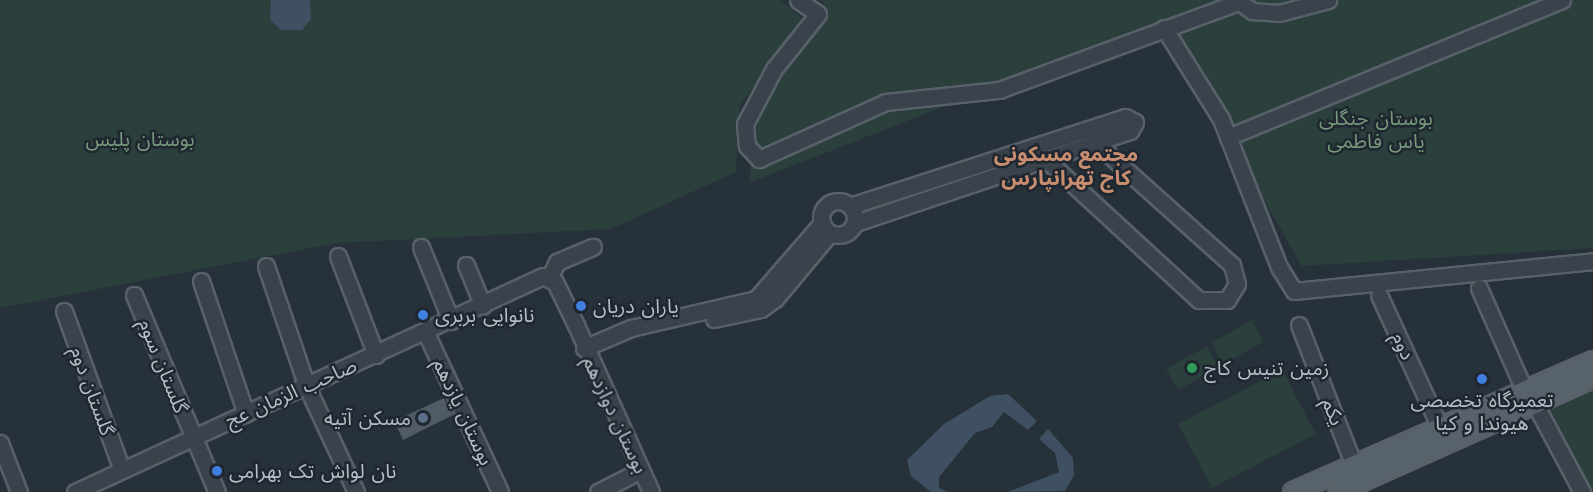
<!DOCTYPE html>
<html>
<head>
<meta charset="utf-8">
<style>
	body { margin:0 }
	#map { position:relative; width:1593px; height:492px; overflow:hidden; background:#26313a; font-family:"Work Sans","Noto Sans Arabic",sans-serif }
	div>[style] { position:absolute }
	.green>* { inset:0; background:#2b3f3d }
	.water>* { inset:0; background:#3e5061 }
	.building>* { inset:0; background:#505b65 }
	.roads { filter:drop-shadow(2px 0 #586069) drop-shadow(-2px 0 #586069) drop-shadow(0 2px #586069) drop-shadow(0 -2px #586069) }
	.minor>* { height:15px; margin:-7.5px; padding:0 7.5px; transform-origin:7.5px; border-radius:7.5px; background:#3a424b }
	.minor>.ring { margin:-7.5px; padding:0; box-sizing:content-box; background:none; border:15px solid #3a424b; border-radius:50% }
	.major>* { height:18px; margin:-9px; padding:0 9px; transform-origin:9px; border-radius:9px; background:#58626a }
	.dots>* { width:16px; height:16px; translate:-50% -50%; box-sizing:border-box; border:3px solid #1f2730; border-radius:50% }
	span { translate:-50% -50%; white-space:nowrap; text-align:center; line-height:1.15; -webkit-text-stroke:5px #1f2730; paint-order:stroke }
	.park-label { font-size:20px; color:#77997b }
	.poi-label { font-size:20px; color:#b6bdc6 }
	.left { translate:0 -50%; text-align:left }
	.right { translate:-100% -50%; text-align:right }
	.street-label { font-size:20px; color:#b6bdc6 }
	.neighbourhood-label { font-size:21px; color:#c88d6f; font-weight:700 }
</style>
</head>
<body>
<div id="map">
	<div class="green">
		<div style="clip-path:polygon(0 0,780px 0,804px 20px,740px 105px,736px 172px,611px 229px,337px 243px,0 308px)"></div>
		<div style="clip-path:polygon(820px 0,1593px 0,1593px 248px,1302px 266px,1161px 21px,749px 183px,757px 122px,824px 3px)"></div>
		<div style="clip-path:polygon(1252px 320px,1264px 342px,1223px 364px,1211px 343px)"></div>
		<div style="clip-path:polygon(1207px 346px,1219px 367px,1178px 390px,1166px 369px)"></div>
		<div style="clip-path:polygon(1282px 370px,1316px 434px,1212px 488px,1178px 424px)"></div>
		<div style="clip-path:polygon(1593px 389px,1593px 492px,1585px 492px,1549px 409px)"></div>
	</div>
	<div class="water">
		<div style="clip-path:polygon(271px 0,310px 0,311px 19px,302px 30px,281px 30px,270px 20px)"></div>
		<div style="clip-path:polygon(1008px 394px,1037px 421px,1028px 430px,1004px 412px,992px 427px,975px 433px,939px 477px,939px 488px,948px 492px,931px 492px,911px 476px,907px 460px,944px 424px,990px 396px)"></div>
		<div style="clip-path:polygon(1048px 429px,1073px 458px,1074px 475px,1065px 491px,1008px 492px,1059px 472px,1055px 453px,1039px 439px)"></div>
	</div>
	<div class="building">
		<div style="clip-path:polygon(444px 398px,453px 415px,403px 440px,394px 421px)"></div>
	</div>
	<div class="roads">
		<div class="minor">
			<div style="left:798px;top:0;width:24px;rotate:35deg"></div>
			<div style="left:818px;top:14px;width:70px;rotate:128.7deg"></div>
			<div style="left:774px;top:69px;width:62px;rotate:117.8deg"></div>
			<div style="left:745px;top:124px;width:22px;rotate:85deg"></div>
			<div style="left:747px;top:146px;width:18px;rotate:47deg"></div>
			<div style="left:759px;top:159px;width:139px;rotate:-24.2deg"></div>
			<div style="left:886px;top:102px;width:114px;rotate:-6.1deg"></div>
			<div style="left:999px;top:90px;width:255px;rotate:-20.2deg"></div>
			<div style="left:1237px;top:0;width:19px;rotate:36deg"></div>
			<div style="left:1252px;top:11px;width:27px;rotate:4deg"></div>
			<div style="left:1279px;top:13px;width:51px;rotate:-14.9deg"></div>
			<div style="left:1164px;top:28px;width:107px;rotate:57.9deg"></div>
			<div style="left:1221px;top:119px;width:159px;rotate:68.6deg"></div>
			<div style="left:1279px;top:267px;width:28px;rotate:58deg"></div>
			<div style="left:1294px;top:291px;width:301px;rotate:-5.7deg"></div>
			<div style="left:1228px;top:137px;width:361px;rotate:-22.3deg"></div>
			<div style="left:1040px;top:154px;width:216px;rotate:42.6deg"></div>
			<div style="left:1199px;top:300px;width:28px"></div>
			<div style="left:1227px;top:300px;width:19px;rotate:-58deg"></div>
			<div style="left:1237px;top:284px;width:20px;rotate:-105deg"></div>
			<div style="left:1232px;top:265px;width:183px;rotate:-138.1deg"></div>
			<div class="ring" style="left:821px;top:201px;width:19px;height:19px"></div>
			<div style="left:850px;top:206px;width:289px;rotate:-17.9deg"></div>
			<div style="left:1125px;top:117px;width:11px;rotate:27deg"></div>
			<div style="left:1135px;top:122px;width:10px;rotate:119deg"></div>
			<div style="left:1130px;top:131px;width:290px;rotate:161.5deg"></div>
			<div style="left:421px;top:247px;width:80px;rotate:67.9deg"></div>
			<div style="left:338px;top:256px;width:106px;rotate:69deg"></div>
			<div style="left:466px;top:265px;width:44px;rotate:67.5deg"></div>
			<div style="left:266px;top:266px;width:128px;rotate:71.3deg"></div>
			<div style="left:307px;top:387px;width:116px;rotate:65deg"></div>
			<div style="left:549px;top:279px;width:19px;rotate:-65deg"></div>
			<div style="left:557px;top:262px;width:39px;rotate:-23deg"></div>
			<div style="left:201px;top:281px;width:140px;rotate:71.3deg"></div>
			<div style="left:1479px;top:288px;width:114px;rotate:66.1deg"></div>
			<div style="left:134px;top:295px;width:214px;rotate:67.2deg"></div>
			<div style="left:1379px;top:295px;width:149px;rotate:65.3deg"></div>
			<div style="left:64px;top:311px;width:169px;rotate:70deg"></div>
			<div style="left:714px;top:319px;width:48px;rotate:-12deg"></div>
			<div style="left:761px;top:309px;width:17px;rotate:-36deg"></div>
			<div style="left:775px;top:299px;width:86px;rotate:-50.2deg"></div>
			<div style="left:1299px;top:325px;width:150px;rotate:68.6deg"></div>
			<div style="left:426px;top:333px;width:175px;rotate:65deg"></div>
			<div style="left:584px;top:348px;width:51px;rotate:-23.1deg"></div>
			<div style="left:631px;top:328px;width:128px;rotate:-13.1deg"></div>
			<div style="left:756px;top:299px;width:101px;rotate:-49deg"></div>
			<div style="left:1535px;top:404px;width:100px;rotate:61.9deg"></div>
			<div style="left:0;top:443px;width:53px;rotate:68.8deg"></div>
			<div style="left:75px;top:492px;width:515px;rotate:-24.78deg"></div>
			<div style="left:543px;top:276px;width:13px;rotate:27deg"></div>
			<div style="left:555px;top:282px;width:48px;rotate:64deg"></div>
			<div style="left:576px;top:325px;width:183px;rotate:65.8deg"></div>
			<div style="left:598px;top:492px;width:48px;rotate:-27.1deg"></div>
		</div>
		<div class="major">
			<div style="left:1293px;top:492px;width:327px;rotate:-23.6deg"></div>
			<div style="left:1338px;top:492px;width:279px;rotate:-24.1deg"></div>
		</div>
	</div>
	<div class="dots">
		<div style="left:581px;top:306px;background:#3f7fe0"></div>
		<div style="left:423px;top:315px;background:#3f7fe0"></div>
		<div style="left:1192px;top:368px;background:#2e9e5b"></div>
		<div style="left:1482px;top:379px;background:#3f7fe0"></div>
		<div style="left:423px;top:418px;background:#5c6f8a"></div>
		<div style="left:217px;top:471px;background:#3f7fe0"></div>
	</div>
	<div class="park-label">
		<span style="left:1376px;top:130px">بوستان جنگلی<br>یاس فاطمی</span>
		<span style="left:140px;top:139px">بوستان پلیس</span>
	</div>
	<div class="poi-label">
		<span class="left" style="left:593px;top:306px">یاران دریان</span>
		<span class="left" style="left:435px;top:315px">نانوایی بربری</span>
		<span class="left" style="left:1204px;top:368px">زمین تنیس کاج</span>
		<span style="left:1482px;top:412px">تعمیرگاه تخصصی<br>هیوندا و کیا</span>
		<span class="right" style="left:411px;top:418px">مسکن آتیه</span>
		<span class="left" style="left:229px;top:471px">نان‌ لواش‌ تک‌ بهرامی</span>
	</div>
	<div class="street-label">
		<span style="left:1403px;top:346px;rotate:65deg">دوم</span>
		<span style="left:163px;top:366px;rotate:68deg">گلستان سوم</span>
		<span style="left:92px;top:391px;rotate:70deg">گلستان دوم</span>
		<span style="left:291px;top:393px;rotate:-24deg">صاحب الزمان عج</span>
		<span style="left:463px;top:412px;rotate:65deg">بوستان یازدهم</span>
		<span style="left:1333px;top:412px;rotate:69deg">یکم</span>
		<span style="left:615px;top:415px;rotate:65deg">بوستان دوازدهم</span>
	</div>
	<div class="neighbourhood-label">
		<span style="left:1066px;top:166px">مجتمع مسکونی<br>کاج تهرانپارس</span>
	</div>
</div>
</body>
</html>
